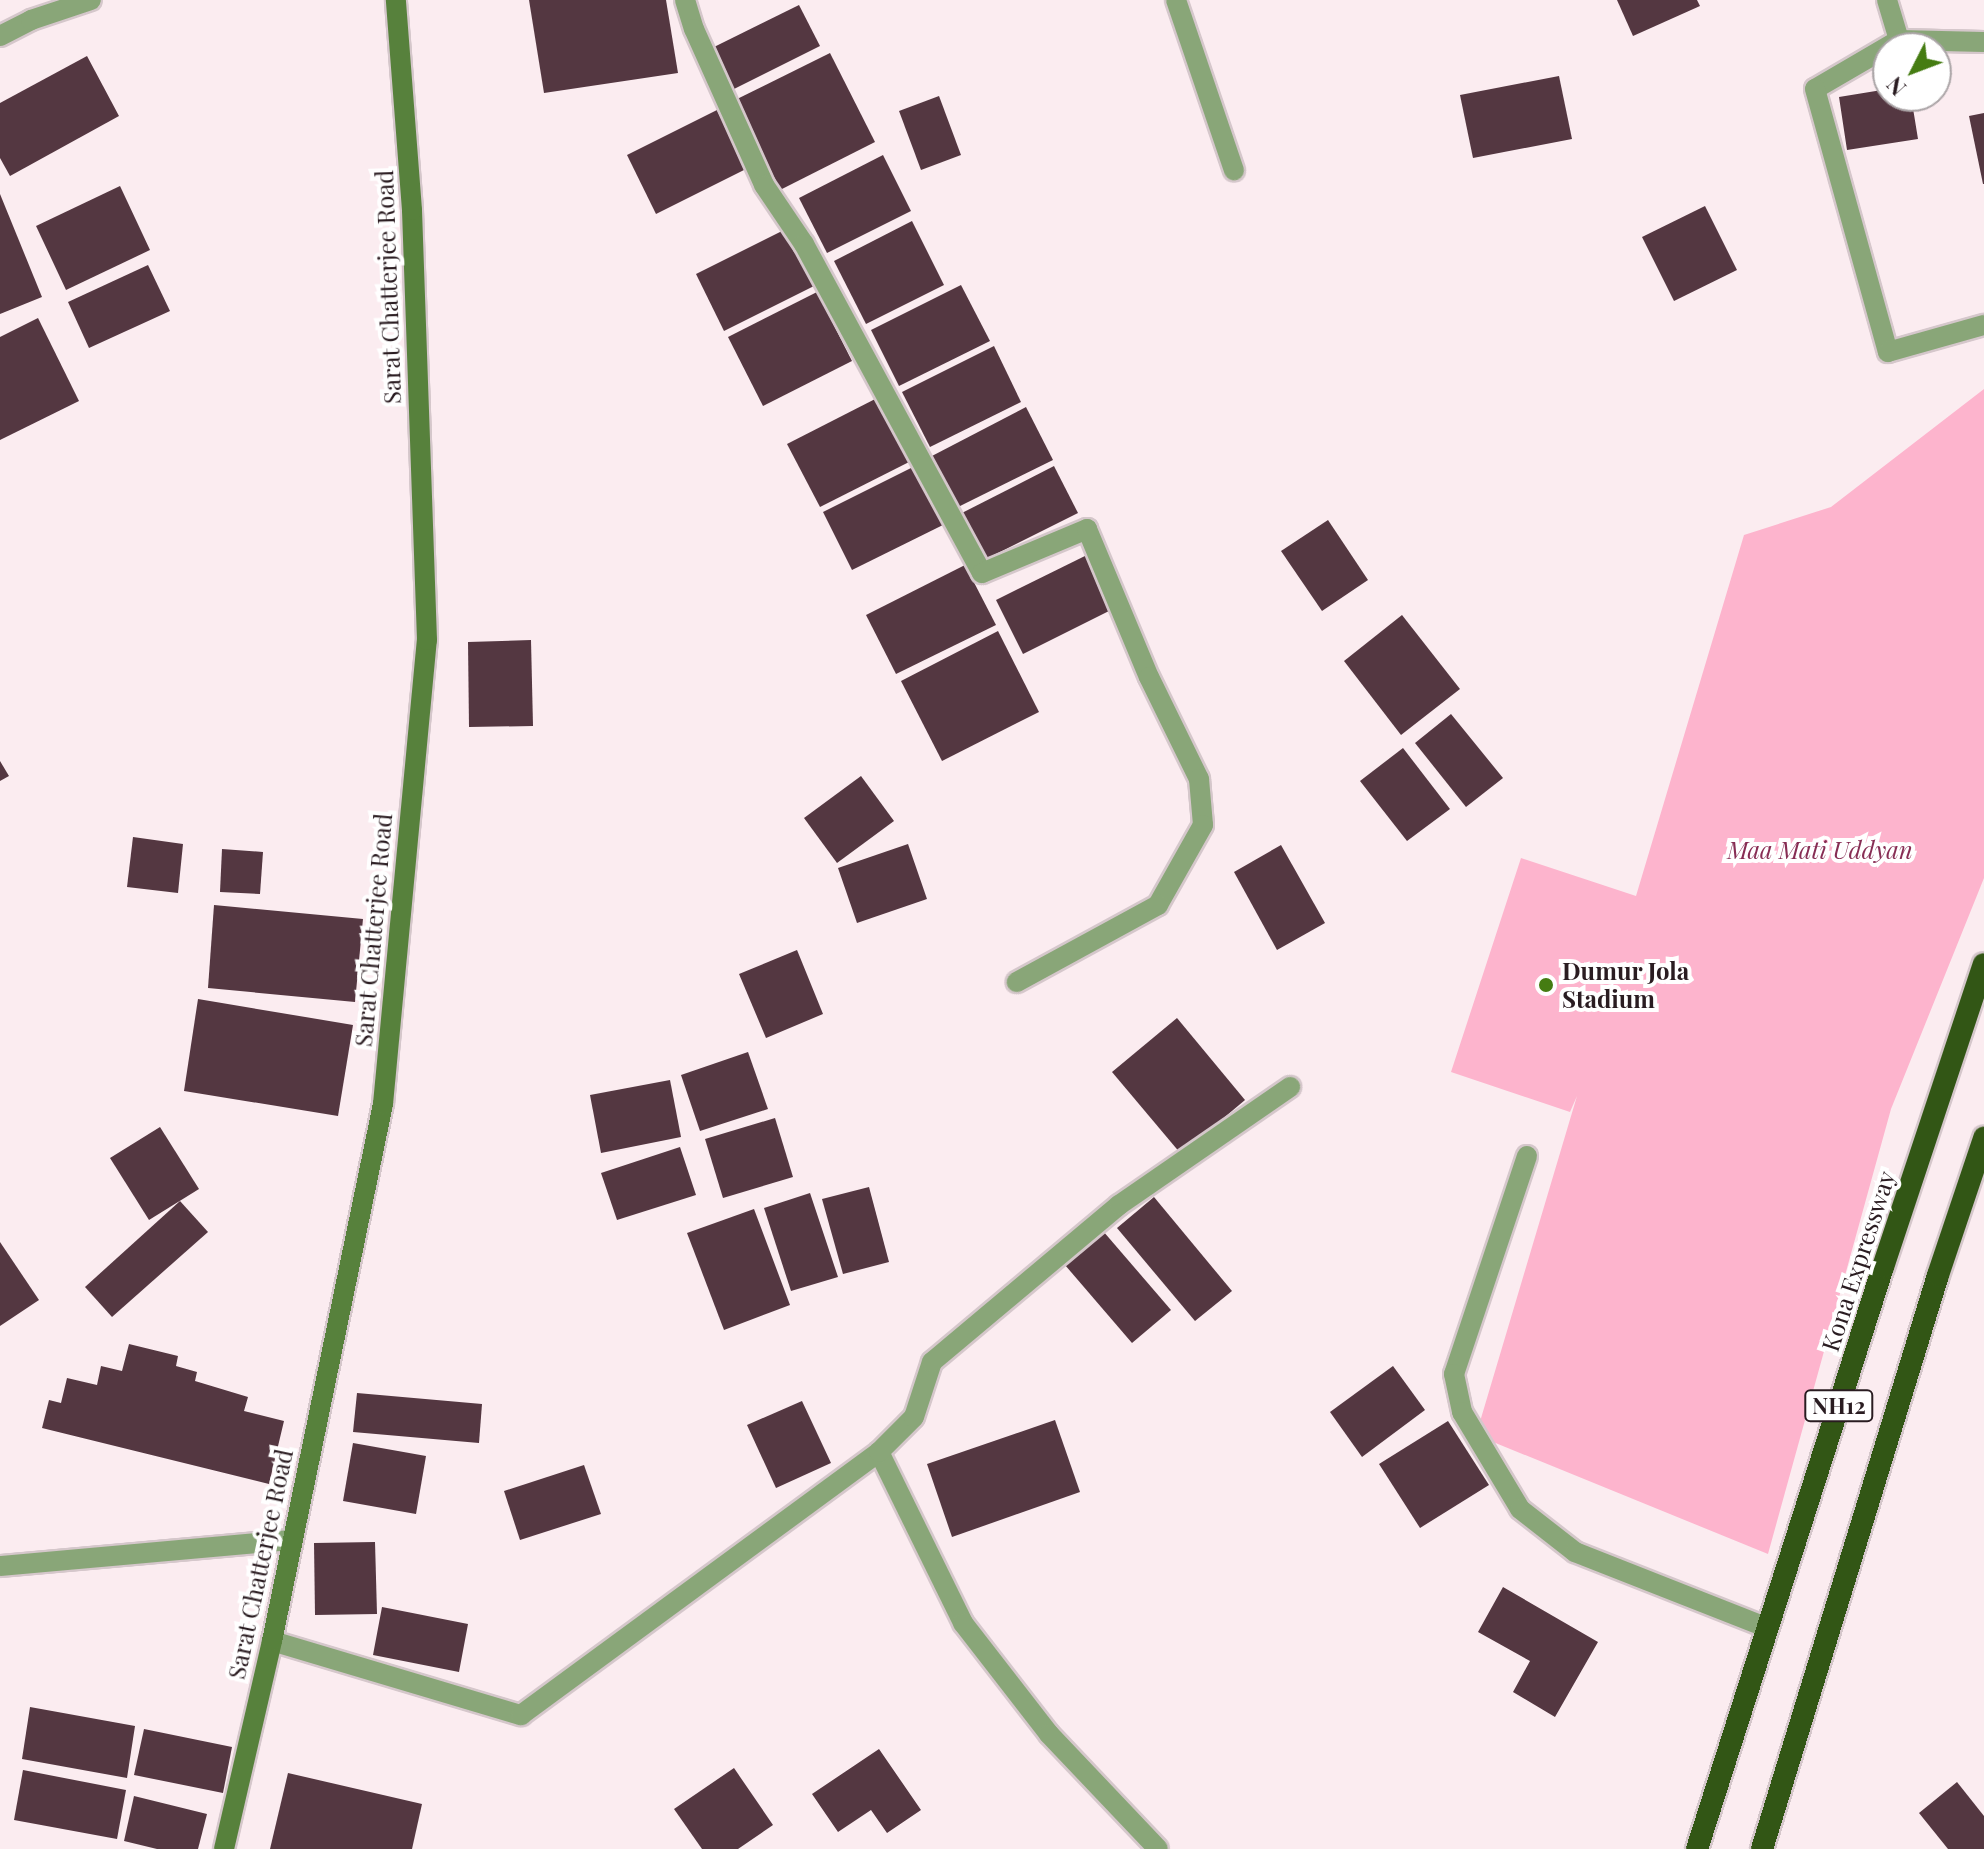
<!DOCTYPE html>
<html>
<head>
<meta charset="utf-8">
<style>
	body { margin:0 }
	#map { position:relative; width:1984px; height:1849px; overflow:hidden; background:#fbecf0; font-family:"Playfair Display",serif }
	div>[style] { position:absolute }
	.green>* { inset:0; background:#fdb4cd }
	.building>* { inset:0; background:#543741 }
	.roads { filter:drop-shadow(2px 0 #d5c7cb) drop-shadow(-2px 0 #d5c7cb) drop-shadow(0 2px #d5c7cb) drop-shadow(0 -2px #d5c7cb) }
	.minor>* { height:20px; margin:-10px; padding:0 10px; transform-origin:10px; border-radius:10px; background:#89a678 }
	.secondary>* { height:20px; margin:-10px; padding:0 10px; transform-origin:10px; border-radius:10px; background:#57813c }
	.trunk>* { height:22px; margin:-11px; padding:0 11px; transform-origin:11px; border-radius:11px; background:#325615 }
	.dots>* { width:22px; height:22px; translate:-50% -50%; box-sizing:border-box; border:4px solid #fff; border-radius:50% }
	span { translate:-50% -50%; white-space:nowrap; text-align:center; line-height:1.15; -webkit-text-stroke:8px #fff; paint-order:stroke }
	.shield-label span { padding:2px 6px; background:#fff; border:2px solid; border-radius:6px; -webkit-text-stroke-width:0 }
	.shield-label { font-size:22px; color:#2a1c21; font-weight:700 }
	.street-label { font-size:24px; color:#2a1c21 }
	.park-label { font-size:24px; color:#872d54; font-style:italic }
	.poi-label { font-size:24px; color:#2a1c21; font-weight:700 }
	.left { translate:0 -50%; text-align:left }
	.north { position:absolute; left:1872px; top:32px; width:80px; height:80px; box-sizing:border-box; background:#fff; border:2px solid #aaa4a6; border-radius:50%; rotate:228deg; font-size:22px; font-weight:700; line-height:32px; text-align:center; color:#2a1c21 }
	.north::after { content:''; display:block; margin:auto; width:28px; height:36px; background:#457c12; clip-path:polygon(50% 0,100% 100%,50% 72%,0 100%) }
</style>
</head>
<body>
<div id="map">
	<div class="green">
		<div style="clip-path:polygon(1984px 389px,1984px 878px,1891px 1109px,1768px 1554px,1476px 1435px,1577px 1096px,1570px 1112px,1451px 1072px,1521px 858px,1636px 896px,1744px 535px,1831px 507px)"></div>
	</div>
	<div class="building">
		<div style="clip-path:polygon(529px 0,666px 0,678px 73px,544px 93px)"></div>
		<div style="clip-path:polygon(1617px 0,1697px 0,1700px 6px,1633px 36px)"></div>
		<div style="clip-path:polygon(799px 5px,820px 46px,734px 89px,714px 47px)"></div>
		<div style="clip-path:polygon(830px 53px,875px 142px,778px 191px,733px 101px)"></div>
		<div style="clip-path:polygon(87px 56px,119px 116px,10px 176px,0 158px,0 103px)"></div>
		<div style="clip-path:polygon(1559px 76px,1572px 139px,1473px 158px,1460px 95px)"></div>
		<div style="clip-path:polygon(1888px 89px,1888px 96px,1911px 96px,1918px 139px,1847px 150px,1839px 97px)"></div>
		<div style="clip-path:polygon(939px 96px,961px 155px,921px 170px,899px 111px)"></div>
		<div style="clip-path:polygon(717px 110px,746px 169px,656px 214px,627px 155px)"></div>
		<div style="clip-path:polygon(1984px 113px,1984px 184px,1983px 184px,1969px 116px)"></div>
		<div style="clip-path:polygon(883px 155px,911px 211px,827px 253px,799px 198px)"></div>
		<div style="clip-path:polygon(120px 186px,150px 250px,66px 290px,36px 226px)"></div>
		<div style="clip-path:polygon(0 194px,42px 297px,0 314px)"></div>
		<div style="clip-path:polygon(1705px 206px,1737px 270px,1674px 301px,1642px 237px)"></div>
		<div style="clip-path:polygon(912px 221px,944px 285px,866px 324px,834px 261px)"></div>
		<div style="clip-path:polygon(784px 230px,814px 286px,724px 331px,696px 274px)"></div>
		<div style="clip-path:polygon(148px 265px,170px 311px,89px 348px,68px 302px)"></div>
		<div style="clip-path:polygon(961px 285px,990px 341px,899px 386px,871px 330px)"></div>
		<div style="clip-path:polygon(817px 292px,852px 361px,763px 406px,728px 337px)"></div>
		<div style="clip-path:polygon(38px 318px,79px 401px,0 440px,0 337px)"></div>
		<div style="clip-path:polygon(994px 346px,1021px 402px,930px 447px,902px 392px)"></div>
		<div style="clip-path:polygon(883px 395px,915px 459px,820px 507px,787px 444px)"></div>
		<div style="clip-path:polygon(1026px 407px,1053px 460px,956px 508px,930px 457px)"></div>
		<div style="clip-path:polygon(917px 465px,947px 523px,852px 570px,823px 512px)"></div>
		<div style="clip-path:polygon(1054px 466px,1078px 513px,982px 561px,958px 515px)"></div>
		<div style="clip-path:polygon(1328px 520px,1368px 580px,1322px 611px,1281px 551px)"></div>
		<div style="clip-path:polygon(1091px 553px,1119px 606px,1023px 654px,996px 600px)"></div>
		<div style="clip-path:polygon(965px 565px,996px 625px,896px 674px,866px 615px)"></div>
		<div style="clip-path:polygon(1402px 615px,1460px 689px,1401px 735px,1344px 661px)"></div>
		<div style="clip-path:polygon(998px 631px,1039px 712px,942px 761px,901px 681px)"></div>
		<div style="clip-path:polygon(531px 640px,533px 726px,469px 727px,468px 642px)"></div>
		<div style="clip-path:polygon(1451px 714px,1503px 778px,1466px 807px,1415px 743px)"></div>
		<div style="clip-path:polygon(1403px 748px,1450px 809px,1407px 841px,1360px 781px)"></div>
		<div style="clip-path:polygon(0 761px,9px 776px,0 781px)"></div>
		<div style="clip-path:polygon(861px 776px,894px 821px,837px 863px,804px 818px)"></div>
		<div style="clip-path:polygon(133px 837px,183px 844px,178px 893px,127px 887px)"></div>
		<div style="clip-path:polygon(908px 844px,927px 899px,857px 923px,838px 868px)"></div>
		<div style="clip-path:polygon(1281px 845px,1325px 923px,1277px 950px,1234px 872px)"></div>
		<div style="clip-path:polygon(222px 849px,263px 852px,260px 894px,220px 892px)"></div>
		<div style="clip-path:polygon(214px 905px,363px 919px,355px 1002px,208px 988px)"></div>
		<div style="clip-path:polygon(797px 950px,823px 1014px,766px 1038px,739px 974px)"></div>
		<div style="clip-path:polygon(198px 999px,353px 1025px,338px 1116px,184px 1091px)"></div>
		<div style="clip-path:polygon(1177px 1018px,1245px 1100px,1181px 1154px,1112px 1072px)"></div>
		<div style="clip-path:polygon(748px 1052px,768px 1109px,700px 1131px,681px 1075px)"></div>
		<div style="clip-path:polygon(670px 1080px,681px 1137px,601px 1153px,590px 1095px)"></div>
		<div style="clip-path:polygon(775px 1118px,793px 1177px,723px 1198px,705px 1139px)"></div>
		<div style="clip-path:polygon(160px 1127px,199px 1189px,149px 1220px,110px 1158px)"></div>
		<div style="clip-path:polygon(680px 1147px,696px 1195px,617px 1220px,601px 1173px)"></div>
		<div style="clip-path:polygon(869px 1187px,889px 1262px,843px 1274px,822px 1199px)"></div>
		<div style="clip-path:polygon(810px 1193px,838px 1277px,791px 1291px,764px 1208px)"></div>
		<div style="clip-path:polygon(1154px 1197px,1232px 1291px,1195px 1321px,1117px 1228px)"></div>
		<div style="clip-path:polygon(180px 1201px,208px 1232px,112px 1317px,85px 1287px)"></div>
		<div style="clip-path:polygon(754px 1209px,790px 1305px,724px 1330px,687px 1233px)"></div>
		<div style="clip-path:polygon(1103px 1231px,1171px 1310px,1132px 1343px,1065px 1265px)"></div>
		<div style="clip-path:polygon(0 1242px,39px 1300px,0 1326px)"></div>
		<div style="clip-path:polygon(129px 1344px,178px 1356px,176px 1366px,197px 1372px,195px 1381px,248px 1397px,244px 1411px,284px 1421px,269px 1484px,42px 1428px,49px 1400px,61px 1403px,67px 1378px,97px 1385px,101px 1366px,122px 1371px)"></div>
		<div style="clip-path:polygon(1393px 1366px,1425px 1410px,1362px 1457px,1330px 1412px)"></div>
		<div style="clip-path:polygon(357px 1393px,482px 1404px,479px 1443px,353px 1432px)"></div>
		<div style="clip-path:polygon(802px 1401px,831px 1463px,776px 1488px,747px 1425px)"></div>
		<div style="clip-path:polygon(1055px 1420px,1080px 1492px,952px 1537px,927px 1464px)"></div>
		<div style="clip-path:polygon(1448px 1421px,1489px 1485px,1420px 1528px,1379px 1464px)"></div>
		<div style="clip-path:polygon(353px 1443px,426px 1456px,416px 1514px,343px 1501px)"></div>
		<div style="clip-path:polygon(584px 1465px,601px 1514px,520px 1540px,504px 1491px)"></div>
		<div style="clip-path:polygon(375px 1542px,377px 1614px,315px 1615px,314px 1543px)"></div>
		<div style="clip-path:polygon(1503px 1587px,1598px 1642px,1555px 1717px,1513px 1692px,1530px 1661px,1478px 1632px)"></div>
		<div style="clip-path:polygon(382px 1607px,468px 1624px,459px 1672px,373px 1655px)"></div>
		<div style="clip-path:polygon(30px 1707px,135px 1726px,127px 1778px,22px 1759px)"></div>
		<div style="clip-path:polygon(144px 1729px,232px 1747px,223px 1793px,134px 1775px)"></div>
		<div style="clip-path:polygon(879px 1749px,921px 1810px,887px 1833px,871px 1810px,838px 1832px,812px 1794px)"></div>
		<div style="clip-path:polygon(734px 1768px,773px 1825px,738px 1849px,702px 1849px,674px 1809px)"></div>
		<div style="clip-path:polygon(23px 1770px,126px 1790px,117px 1839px,14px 1820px)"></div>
		<div style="clip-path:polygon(288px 1773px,422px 1804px,412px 1849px,270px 1849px)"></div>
		<div style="clip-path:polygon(1957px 1782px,1984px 1816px,1984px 1849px,1948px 1849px,1919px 1813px)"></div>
		<div style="clip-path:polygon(134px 1796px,207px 1814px,198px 1849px,157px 1849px,124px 1841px)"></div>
	</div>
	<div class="roads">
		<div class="minor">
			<div style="left:685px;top:0;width:30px;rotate:73deg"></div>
			<div style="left:694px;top:29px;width:171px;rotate:65.8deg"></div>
			<div style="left:764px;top:185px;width:71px;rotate:55.9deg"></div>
			<div style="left:804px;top:244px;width:374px;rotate:61.6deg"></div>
			<div style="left:982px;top:573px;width:114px;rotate:-22.7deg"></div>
			<div style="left:1087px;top:529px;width:160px;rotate:67.3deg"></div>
			<div style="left:1149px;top:677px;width:114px;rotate:63.9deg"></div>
			<div style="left:1199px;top:779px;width:46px;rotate:85deg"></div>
			<div style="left:1203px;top:825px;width:92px;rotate:119.4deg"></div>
			<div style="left:1158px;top:905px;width:161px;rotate:151.4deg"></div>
			<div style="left:1176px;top:0;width:180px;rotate:71.2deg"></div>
			<div style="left:1887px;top:0;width:42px;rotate:73.3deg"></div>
			<div style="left:1899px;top:40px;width:97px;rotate:149.7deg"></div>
			<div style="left:1815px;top:89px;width:273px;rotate:74.5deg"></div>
			<div style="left:1888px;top:352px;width:100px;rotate:-15.7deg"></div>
			<div style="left:0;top:36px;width:35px;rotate:-27deg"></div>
			<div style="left:31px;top:20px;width:63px;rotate:-18.4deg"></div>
			<div style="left:1899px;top:40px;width:85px;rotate:1.3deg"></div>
			<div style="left:1527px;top:1156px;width:230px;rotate:108.5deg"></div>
			<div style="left:1454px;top:1374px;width:39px;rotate:78deg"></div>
			<div style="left:1462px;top:1412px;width:113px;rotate:59.1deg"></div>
			<div style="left:1520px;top:1509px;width:70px;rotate:38deg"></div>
			<div style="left:1575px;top:1552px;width:207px;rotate:21.5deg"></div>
			<div style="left:879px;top:1452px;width:191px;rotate:63.8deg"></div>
			<div style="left:963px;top:1623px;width:140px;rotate:52.2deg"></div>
			<div style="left:1049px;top:1734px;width:158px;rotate:46.5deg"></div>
			<div style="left:0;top:1566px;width:293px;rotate:-5.1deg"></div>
			<div style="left:272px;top:1641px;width:260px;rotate:16.6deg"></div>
			<div style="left:521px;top:1715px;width:444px;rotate:-36.3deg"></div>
			<div style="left:879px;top:1452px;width:49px;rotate:-45deg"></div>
			<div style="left:914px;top:1417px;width:58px;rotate:-71.9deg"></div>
			<div style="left:932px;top:1362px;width:244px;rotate:-40deg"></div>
			<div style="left:1119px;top:1205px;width:208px;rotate:-34.6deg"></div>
		</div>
		<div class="secondary">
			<div style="left:224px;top:1849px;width:213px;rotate:-77deg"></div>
			<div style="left:272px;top:1641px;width:548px;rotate:-78.32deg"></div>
			<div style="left:383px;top:1104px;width:466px;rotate:-84.6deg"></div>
			<div style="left:427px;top:640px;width:430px;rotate:-92deg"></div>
			<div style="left:412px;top:210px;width:211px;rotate:-94.4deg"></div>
		</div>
		<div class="trunk">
			<div style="left:1697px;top:1849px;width:611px;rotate:-72.28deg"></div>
			<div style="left:1883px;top:1267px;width:319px;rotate:-71.6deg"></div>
			<div style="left:1762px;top:1849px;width:600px;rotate:-72.95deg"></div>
			<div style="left:1938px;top:1275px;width:145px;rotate:-71.4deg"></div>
		</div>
	</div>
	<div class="dots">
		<div style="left:1546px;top:985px;background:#457c12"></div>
	</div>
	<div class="shield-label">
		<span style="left:1839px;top:1406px">NH12</span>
	</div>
	<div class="street-label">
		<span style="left:388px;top:287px;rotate:-92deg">Sarat Chatterjee Road</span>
		<span style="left:373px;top:930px;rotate:-85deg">Sarat Chatterjee Road</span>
		<span style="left:1858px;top:1261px;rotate:-72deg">Kona Expressway</span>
		<span style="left:260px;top:1564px;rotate:-78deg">Sarat Chatterjee Road</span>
	</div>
	<div class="park-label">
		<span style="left:1820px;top:850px">Maa Mati Uddyan</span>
	</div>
	<div class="poi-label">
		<span class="left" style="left:1562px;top:985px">Dumur Jola<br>Stadium</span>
	</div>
	<div class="north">N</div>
</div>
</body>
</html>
